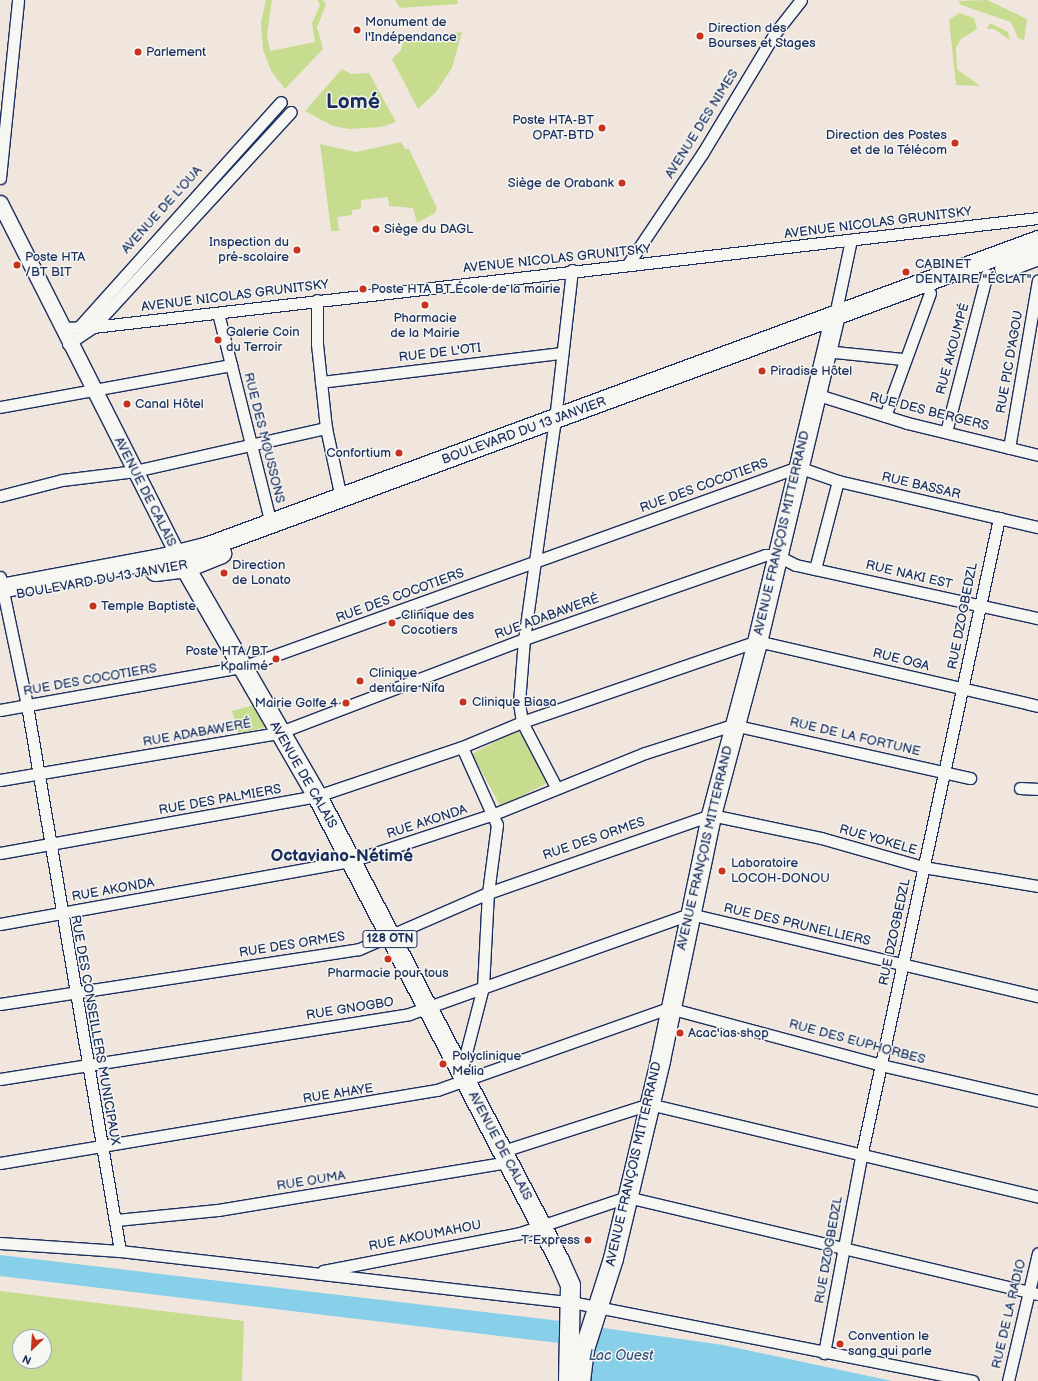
<!DOCTYPE html>
<html>
<head>
<meta charset="utf-8">
<style>
	body { margin:0 }
	#map { position:relative; width:1038px; height:1381px; overflow:hidden; background:#f0e6dd; font-family:"Balsamiq Sans",sans-serif }
	div>[style] { position:absolute }
	.green>* { inset:0; background:#c8dc90 }
	.water>* { inset:0; background:#88d0e9 }
	.roads { filter:drop-shadow(1px 0 #1b2f5e) drop-shadow(-1px 0 #1b2f5e) drop-shadow(0 1px #1b2f5e) drop-shadow(0 -1px #1b2f5e) }
	.street>* { height:11px; margin:-5.5px; padding:0 5.5px; transform-origin:5.5px; border-radius:5.5px; background:#f6f6f2 }
	.secondary>* { height:15px; margin:-7.5px; padding:0 7.5px; transform-origin:7.5px; border-radius:7.5px; background:#f6f6f2 }
	.highway>* { height:19px; margin:-9.5px; padding:0 9.5px; transform-origin:9.5px; border-radius:9.5px; background:#f6f6f2 }
	.dots>* { width:11px; height:11px; translate:-50% -50%; box-sizing:border-box; border:2px solid #f6f6f2; border-radius:50% }
	span { translate:-50% -50%; white-space:nowrap; text-align:center; line-height:1.15; -webkit-text-stroke:3px #f6f6f2; paint-order:stroke }
	.shield-label span { padding:1px 3px; background:#f6f6f2; border:1px solid; border-radius:3px; -webkit-text-stroke-width:0 }
	.shield-label { font-size:12px; color:#1b2f5e; font-weight:700 }
	.poi-label { font-size:13px; color:#1b2f5e }
	.left { translate:0 -50%; text-align:left }
	.right { translate:-100% -50%; text-align:right }
	.street-label { font-size:13px; color:#1b2f5e }
	.water-label { font-size:14px; color:#365781; font-style:italic }
	.district-label { font-size:17px; color:#1b2f5e; font-weight:700 }
	.town-label { font-size:21px; color:#1b2f5e; font-weight:700 }
	.north { position:absolute; left:12px; top:1329px; width:40px; height:40px; box-sizing:border-box; background:#f6f6f2; border:1px solid #9ea6b7; border-radius:50%; rotate:205deg; font-size:11px; font-weight:700; line-height:16px; text-align:center; color:#1b2f5e }
	.north::after { content:''; display:block; margin:auto; width:14px; height:18px; background:#c8321e; clip-path:polygon(50% 0,100% 100%,50% 72%,0 100%) }
</style>
</head>
<body>
<div id="map">
	<div class="green">
		<div style="clip-path:polygon(266px 0,272px 0,267px 35px,270px 51px,315px 42px,312px 23px,320px 5px,317px 0,323px 0,326px 5px,317px 27px,323px 49px,285px 89px,271px 71px,263px 49px,261px 22px)"></div>
		<div style="clip-path:polygon(395px 0,457px 0,458px 4px,400px 8px)"></div>
		<div style="clip-path:polygon(987px 0,1027px 19px,1024px 40px,1018px 38px,1011px 22px,961px 5px,958px 1px)"></div>
		<div style="clip-path:polygon(959px 13px,974px 18px,977px 29px,961px 39px,956px 48px,957px 69px,980px 86px,956px 85px,949px 20px)"></div>
		<div style="clip-path:polygon(990px 23px,1008px 32px,1010px 40px,994px 29px,987px 29px)"></div>
		<div style="clip-path:polygon(462px 32px,452px 68px,436px 92px,418px 109px,392px 59px,401px 50px,404px 38px)"></div>
		<div style="clip-path:polygon(342px 69px,351px 74px,369px 73px,396px 122px,381px 127px,349px 129px,333px 126px,305px 111px)"></div>
		<div style="clip-path:polygon(401px 142px,405px 149px,409px 149px,437px 208px,435px 213px,417px 223px,413px 208px,389px 206px,388px 197px,361px 200px,361px 209px,352px 210px,352px 215px,337px 217px,339px 231px,331px 231px,320px 144px,356px 152px)"></div>
		<div style="clip-path:polygon(258px 704px,265px 727px,239px 734px,232px 711px)"></div>
		<div style="clip-path:polygon(522px 727px,551px 781px,501px 807px,472px 754px)"></div>
		<div style="clip-path:polygon(evenodd,0 1291px,244px 1321px,242px 1381px,0 1381px,0 1291px,20px 1337px,44px 1337px,44px 1361px,20px 1361px,20px 1337px)"></div>
	</div>
	<div class="water">
		<div style="clip-path:polygon(0 1255px,560px 1321px,559px 1343px,0 1276px)"></div>
		<div style="clip-path:polygon(603px 1328px,723px 1345px,892px 1381px,589px 1381px,594px 1349px)"></div>
	</div>
	<div class="roads">
		<div class="street">
			<div style="left:0;top:178px;width:179px;rotate:-84.2deg"></div>
			<div style="left:628px;top:264px;width:133px;rotate:-56.1deg"></div>
			<div style="left:702px;top:154px;width:141px;rotate:-58.9deg"></div>
			<div style="left:775px;top:33px;width:42px;rotate:-51.8deg"></div>
			<div style="left:572px;top:270px;width:150px;rotate:96.5deg"></div>
			<div style="left:555px;top:419px;width:222px;rotate:98deg"></div>
			<div style="left:524px;top:639px;width:64px;rotate:94.5deg"></div>
			<div style="left:519px;top:703px;width:19px;rotate:81deg"></div>
			<div style="left:522px;top:722px;width:249px;rotate:-19deg"></div>
			<div style="left:757px;top:641px;width:288px;rotate:13deg"></div>
			<div style="left:317px;top:300px;width:44px;rotate:90deg"></div>
			<div style="left:317px;top:344px;width:84px;rotate:83.9deg"></div>
			<div style="left:326px;top:428px;width:72px;rotate:77.9deg"></div>
			<div style="left:218px;top:313px;width:218px;rotate:75.9deg"></div>
			<div style="left:835px;top:315px;width:77px;rotate:-78deg"></div>
			<div style="left:79px;top:327px;width:302px;rotate:-48.1deg"></div>
			<div style="left:62px;top:328px;width:31px;rotate:-2deg"></div>
			<div style="left:93px;top:327px;width:951px;rotate:-6.58deg"></div>
			<div style="left:68px;top:344px;width:30px;rotate:-34deg"></div>
			<div style="left:93px;top:327px;width:292px;rotate:-47.4deg"></div>
			<div style="left:825px;top:351px;width:78px;rotate:5.9deg"></div>
			<div style="left:321px;top:382px;width:243px;rotate:-6.9deg"></div>
			<div style="left:815px;top:394px;width:96px;rotate:17.5deg"></div>
			<div style="left:907px;top:423px;width:135px;rotate:13.7deg"></div>
			<div style="left:0;top:407px;width:235px;rotate:-10.3deg"></div>
			<div style="left:885px;top:416px;width:131px;rotate:-69.9deg"></div>
			<div style="left:946px;top:432px;width:163px;rotate:-75.5deg"></div>
			<div style="left:1009px;top:448px;width:170px;rotate:-80.2deg"></div>
			<div style="left:0;top:496px;width:64px;rotate:-14.5deg"></div>
			<div style="left:62px;top:480px;width:74px;rotate:-7deg"></div>
			<div style="left:135px;top:471px;width:196px;rotate:-12.7deg"></div>
			<div style="left:815px;top:569px;width:91px;rotate:-75.4deg"></div>
			<div style="left:0;top:577px;width:131px;rotate:78.1deg"></div>
			<div style="left:27px;top:705px;width:554px;rotate:80.33deg"></div>
			<div style="left:0;top:710px;width:246px;rotate:-10.1deg"></div>
			<div style="left:242px;top:667px;width:591px;rotate:-19.78deg"></div>
			<div style="left:798px;top:467px;width:42px;rotate:19.3deg"></div>
			<div style="left:838px;top:481px;width:205px;rotate:13deg"></div>
			<div style="left:0;top:780px;width:282px;rotate:-9.6deg"></div>
			<div style="left:278px;top:733px;width:263px;rotate:-20.9deg"></div>
			<div style="left:524px;top:639px;width:255px;rotate:-19.2deg"></div>
			<div style="left:765px;top:555px;width:11px"></div>
			<div style="left:776px;top:555px;width:22px;rotate:27deg"></div>
			<div style="left:796px;top:565px;width:248px;rotate:12.4deg"></div>
			<div style="left:1020px;top:788px;width:18px;rotate:3deg"></div>
			<div style="left:0;top:853px;width:322px;rotate:-10.2deg"></div>
			<div style="left:317px;top:796px;width:153px;rotate:-18.7deg"></div>
			<div style="left:0;top:924px;width:357px;rotate:-10.2deg"></div>
			<div style="left:351px;top:861px;width:151px;rotate:-18.2deg"></div>
			<div style="left:494px;top:814px;width:163px;rotate:-22deg"></div>
			<div style="left:645px;top:753px;width:92px;rotate:-17.7deg"></div>
			<div style="left:733px;top:725px;width:243px;rotate:12.6deg"></div>
			<div style="left:0;top:1004px;width:363px;rotate:-8.7deg"></div>
			<div style="left:359px;top:949px;width:141px;rotate:-23.5deg"></div>
			<div style="left:488px;top:893px;width:236px;rotate:-19.3deg"></div>
			<div style="left:711px;top:815px;width:112px;rotate:11.8deg"></div>
			<div style="left:821px;top:838px;width:106px;rotate:15.9deg"></div>
			<div style="left:923px;top:867px;width:117px;rotate:9.4deg"></div>
			<div style="left:461px;top:1072px;width:88px;rotate:-75.5deg"></div>
			<div style="left:483px;top:987px;width:94px;rotate:-87deg"></div>
			<div style="left:488px;top:893px;width:69px;rotate:-82.5deg"></div>
			<div style="left:497px;top:825px;width:85px;rotate:-114.2deg"></div>
			<div style="left:462px;top:747px;width:65px;rotate:-22.6deg"></div>
			<div style="left:522px;top:722px;width:73px;rotate:62.4deg"></div>
			<div style="left:0;top:1079px;width:414px;rotate:-9deg"></div>
			<div style="left:409px;top:1014px;width:298px;rotate:-19.6deg"></div>
			<div style="left:690px;top:914px;width:358px;rotate:13.3deg"></div>
			<div style="left:503px;top:1151px;width:153px;rotate:-17.8deg"></div>
			<div style="left:649px;top:1104px;width:400px;rotate:13.4deg"></div>
			<div style="left:0;top:1163px;width:443px;rotate:-9.5deg"></div>
			<div style="left:437px;top:1090px;width:246px;rotate:-19.5deg"></div>
			<div style="left:669px;top:1008px;width:220px;rotate:15deg"></div>
			<div style="left:881px;top:1065px;width:161px;rotate:12.9deg"></div>
			<div style="left:116px;top:1220px;width:102px;rotate:-5.6deg"></div>
			<div style="left:218px;top:1210px;width:295px;rotate:-9.4deg"></div>
			<div style="left:0;top:1243px;width:120px;rotate:3.8deg"></div>
			<div style="left:120px;top:1251px;width:454px;rotate:6.5deg"></div>
			<div style="left:571px;top:1302px;width:409px;rotate:11.1deg"></div>
			<div style="left:323px;top:1271px;width:201px;rotate:-10.9deg"></div>
			<div style="left:520px;top:1233px;width:113px;rotate:-18.6deg"></div>
			<div style="left:627px;top:1197px;width:422px;rotate:13.3deg"></div>
			<div style="left:824px;top:1353px;width:199px;rotate:-79.3deg"></div>
			<div style="left:861px;top:1157px;width:654px;rotate:-77.81deg"></div>
			<div style="left:1008px;top:1381px;width:131px;rotate:-76.8deg"></div>
		</div>
		<div class="secondary">
			<div style="left:0;top:203px;width:394px;rotate:63.2deg"></div>
		</div>
		<div class="highway">
			<div style="left:1004px;top:268px;width:36px;rotate:-21deg"></div>
			<div style="left:179px;top:557px;width:276px;rotate:60deg"></div>
			<div style="left:317px;top:796px;width:523px;rotate:62.46deg"></div>
			<div style="left:559px;top:1260px;width:27px;rotate:66deg"></div>
			<div style="left:570px;top:1285px;width:96px;rotate:91.2deg"></div>
			<div style="left:155px;top:571px;width:32px;rotate:-7deg"></div>
			<div style="left:187px;top:567px;width:37px;rotate:-22deg"></div>
			<div style="left:0;top:588px;width:164px;rotate:-10.6deg"></div>
			<div style="left:161px;top:558px;width:49px;rotate:-14.3deg"></div>
			<div style="left:208px;top:546px;width:885px;rotate:-20.24deg"></div>
			<div style="left:580px;top:1381px;width:32px;rotate:-83deg"></div>
			<div style="left:584px;top:1349px;width:96px;rotate:-72.3deg"></div>
			<div style="left:613px;top:1258px;width:204px;rotate:-76.6deg"></div>
			<div style="left:660px;top:1060px;width:250px;rotate:-78.2deg"></div>
			<div style="left:711px;top:815px;width:175px;rotate:-75.1deg"></div>
			<div style="left:756px;top:646px;width:340px;rotate:-76.6deg"></div>
		</div>
	</div>
	<div class="dots">
		<div style="left:357px;top:30px;background:#c8321e"></div>
		<div style="left:700px;top:36px;background:#c8321e"></div>
		<div style="left:138px;top:52px;background:#c8321e"></div>
		<div style="left:602px;top:128px;background:#c8321e"></div>
		<div style="left:955px;top:143px;background:#c8321e"></div>
		<div style="left:622px;top:183px;background:#c8321e"></div>
		<div style="left:376px;top:229px;background:#c8321e"></div>
		<div style="left:297px;top:250px;background:#c8321e"></div>
		<div style="left:17px;top:265px;background:#c8321e"></div>
		<div style="left:906px;top:272px;background:#c8321e"></div>
		<div style="left:363px;top:289px;background:#c8321e"></div>
		<div style="left:425px;top:305px;background:#c8321e"></div>
		<div style="left:218px;top:340px;background:#c8321e"></div>
		<div style="left:762px;top:371px;background:#c8321e"></div>
		<div style="left:127px;top:404px;background:#c8321e"></div>
		<div style="left:399px;top:453px;background:#c8321e"></div>
		<div style="left:224px;top:573px;background:#c8321e"></div>
		<div style="left:93px;top:606px;background:#c8321e"></div>
		<div style="left:392px;top:623px;background:#c8321e"></div>
		<div style="left:276px;top:659px;background:#c8321e"></div>
		<div style="left:360px;top:681px;background:#c8321e"></div>
		<div style="left:463px;top:702px;background:#c8321e"></div>
		<div style="left:346px;top:703px;background:#c8321e"></div>
		<div style="left:722px;top:871px;background:#c8321e"></div>
		<div style="left:388px;top:959px;background:#c8321e"></div>
		<div style="left:680px;top:1033px;background:#c8321e"></div>
		<div style="left:443px;top:1064px;background:#c8321e"></div>
		<div style="left:588px;top:1240px;background:#c8321e"></div>
		<div style="left:840px;top:1344px;background:#c8321e"></div>
	</div>
	<div class="shield-label">
		<span style="left:390px;top:939px">128 OTN</span>
	</div>
	<div class="poi-label">
		<span class="left" style="left:365px;top:30px">Monument de<br>l'Indépendance</span>
		<span class="left" style="left:708px;top:36px">Direction des<br>Bourses et Stages</span>
		<span class="left" style="left:146px;top:52px">Parlement</span>
		<span class="right" style="left:594px;top:128px">Poste HTA-BT<br>OPAT-BTD</span>
		<span class="right" style="left:947px;top:143px">Direction des Postes<br>et de la Télécom</span>
		<span class="right" style="left:614px;top:183px">Siège de Orabank</span>
		<span class="left" style="left:384px;top:229px">Siège du DAGL</span>
		<span class="right" style="left:289px;top:250px">Inspection du<br>pré-scolaire</span>
		<span class="left" style="left:25px;top:265px">Poste HTA<br>/BT BIT</span>
		<span class="left" style="left:915px;top:272px">CABINET<br>DENTAIRE "ÉCLAT"</span>
		<span class="left" style="left:371px;top:289px">Poste HTA BT École de la mairie</span>
		<span style="left:425px;top:326px">Pharmacie<br>de la Mairie</span>
		<span class="left" style="left:226px;top:340px">Galerie Coin<br>du Terroir</span>
		<span class="left" style="left:770px;top:371px">Piradise Hôtel</span>
		<span class="left" style="left:135px;top:404px">Canal Hôtel</span>
		<span class="right" style="left:391px;top:453px">Confortium</span>
		<span class="left" style="left:232px;top:573px">Direction<br>de Lonato</span>
		<span class="left" style="left:101px;top:606px">Temple Baptiste</span>
		<span class="left" style="left:401px;top:623px">Clinique des<br>Cocotiers</span>
		<span class="right" style="left:268px;top:659px">Poste HTA/BT<br>Kpalimé</span>
		<span class="left" style="left:369px;top:681px">Clinique<br>dentaire Nifa</span>
		<span class="left" style="left:472px;top:702px">Clinique Biasa</span>
		<span class="right" style="left:338px;top:703px">Mairie Golfe 4</span>
		<span class="left" style="left:731px;top:871px">Laboratoire<br>LOCOH-DONOU</span>
		<span style="left:388px;top:973px">Pharmacie pour tous</span>
		<span class="left" style="left:688px;top:1033px">Acac'ias shop</span>
		<span class="left" style="left:452px;top:1064px">Polyclinique<br>Melia</span>
		<span class="right" style="left:580px;top:1240px">T-Express</span>
		<span class="left" style="left:848px;top:1344px">Convention le<br>sang qui parle</span>
	</div>
	<div class="street-label">
		<span style="left:702px;top:124px;rotate:-58deg">AVENUE DES NIMES</span>
		<span style="left:162px;top:210px;rotate:-48deg">AVENUE DE L'OUA</span>
		<span style="left:878px;top:223px;rotate:-7deg">AVENUE NICOLAS GRUNITSKY</span>
		<span style="left:557px;top:259px;rotate:-6deg">AVENUE NICOLAS GRUNITSKY</span>
		<span style="left:235px;top:296px;rotate:-7deg">AVENUE NICOLAS GRUNITSKY</span>
		<span style="left:953px;top:349px;rotate:-75deg">RUE AKOUMPÉ</span>
		<span style="left:440px;top:353px;rotate:-7deg">RUE DE L'OTI</span>
		<span style="left:1010px;top:362px;rotate:-80deg">RUE PIC D'AGOU</span>
		<span style="left:929px;top:412px;rotate:14deg">RUE DES BERGERS</span>
		<span style="left:524px;top:431px;rotate:-20deg">BOULEVARD DU 13 JANVIER</span>
		<span style="left:264px;top:438px;rotate:76deg">RUE DES MOUSSONS</span>
		<span style="left:704px;top:486px;rotate:-20deg">RUE DES COCOTIERS</span>
		<span style="left:921px;top:486px;rotate:13deg">RUE BASSAR</span>
		<span style="left:145px;top:492px;rotate:63deg">AVENUE DE CALAIS</span>
		<span style="left:782px;top:533px;rotate:-77deg">AVENUE FRANÇOIS MITTERRAND</span>
		<span style="left:909px;top:575px;rotate:13deg">RUE NAKI EST</span>
		<span style="left:102px;top:580px;rotate:-10deg">BOULEVARD DU 13 JANVIER</span>
		<span style="left:400px;top:596px;rotate:-20deg">RUE DES COCOTIERS</span>
		<span style="left:963px;top:616px;rotate:-79deg">RUE DZOGBEDZL</span>
		<span style="left:547px;top:617px;rotate:-20deg">RUE ADABAWERÉ</span>
		<span style="left:901px;top:660px;rotate:14deg">RUE OGA</span>
		<span style="left:90px;top:680px;rotate:-10deg">RUE DES COCOTIERS</span>
		<span style="left:197px;top:733px;rotate:-10deg">RUE ADABAWERÉ</span>
		<span style="left:855px;top:737px;rotate:13deg">RUE DE LA FORTUNE</span>
		<span style="left:303px;top:775px;rotate:60deg">AVENUE DE CALAIS</span>
		<span style="left:220px;top:800px;rotate:-10deg">RUE DES PALMIERS</span>
		<span style="left:427px;top:822px;rotate:-18deg">RUE AKONDA</span>
		<span style="left:594px;top:839px;rotate:-19deg">RUE DES ORMES</span>
		<span style="left:878px;top:840px;rotate:16deg">RUE YOKELE</span>
		<span style="left:705px;top:848px;rotate:-77deg">AVENUE FRANÇOIS MITTERRAND</span>
		<span style="left:113px;top:890px;rotate:-10deg">RUE AKONDA</span>
		<span style="left:797px;top:925px;rotate:13deg">RUE DES PRUNELLIERS</span>
		<span style="left:895px;top:932px;rotate:-78deg">RUE DZOGBEDZL</span>
		<span style="left:292px;top:945px;rotate:-9deg">RUE DES ORMES</span>
		<span style="left:350px;top:1009px;rotate:-9deg">RUE GNOGBO</span>
		<span style="left:95px;top:1030px;rotate:80deg">RUE DES CONSEILLERS MUNICIPAUX</span>
		<span style="left:857px;top:1042px;rotate:15deg">RUE DES EUPHORBES</span>
		<span style="left:338px;top:1094px;rotate:-9deg">RUE AHAYE</span>
		<span style="left:500px;top:1146px;rotate:62deg">AVENUE DE CALAIS</span>
		<span style="left:634px;top:1164px;rotate:-77deg">AVENUE FRANÇOIS MITTERRAND</span>
		<span style="left:311px;top:1181px;rotate:-9deg">RUE OUMA</span>
		<span style="left:425px;top:1236px;rotate:-11deg">RUE AKOUMAHOU</span>
		<span style="left:829px;top:1250px;rotate:-80deg">RUE DZOGBEDZL</span>
		<span style="left:1009px;top:1314px;rotate:-77deg">RUE DE LA RADIO</span>
	</div>
	<div class="water-label">
		<span style="left:621px;top:1356px">Lac Ouest</span>
	</div>
	<div class="district-label">
		<span style="left:342px;top:857px">Octaviano-Nétimé</span>
	</div>
	<div class="town-label">
		<span style="left:353px;top:102px">Lomé</span>
	</div>
	<div class="north">N</div>
</div>
</body>
</html>
